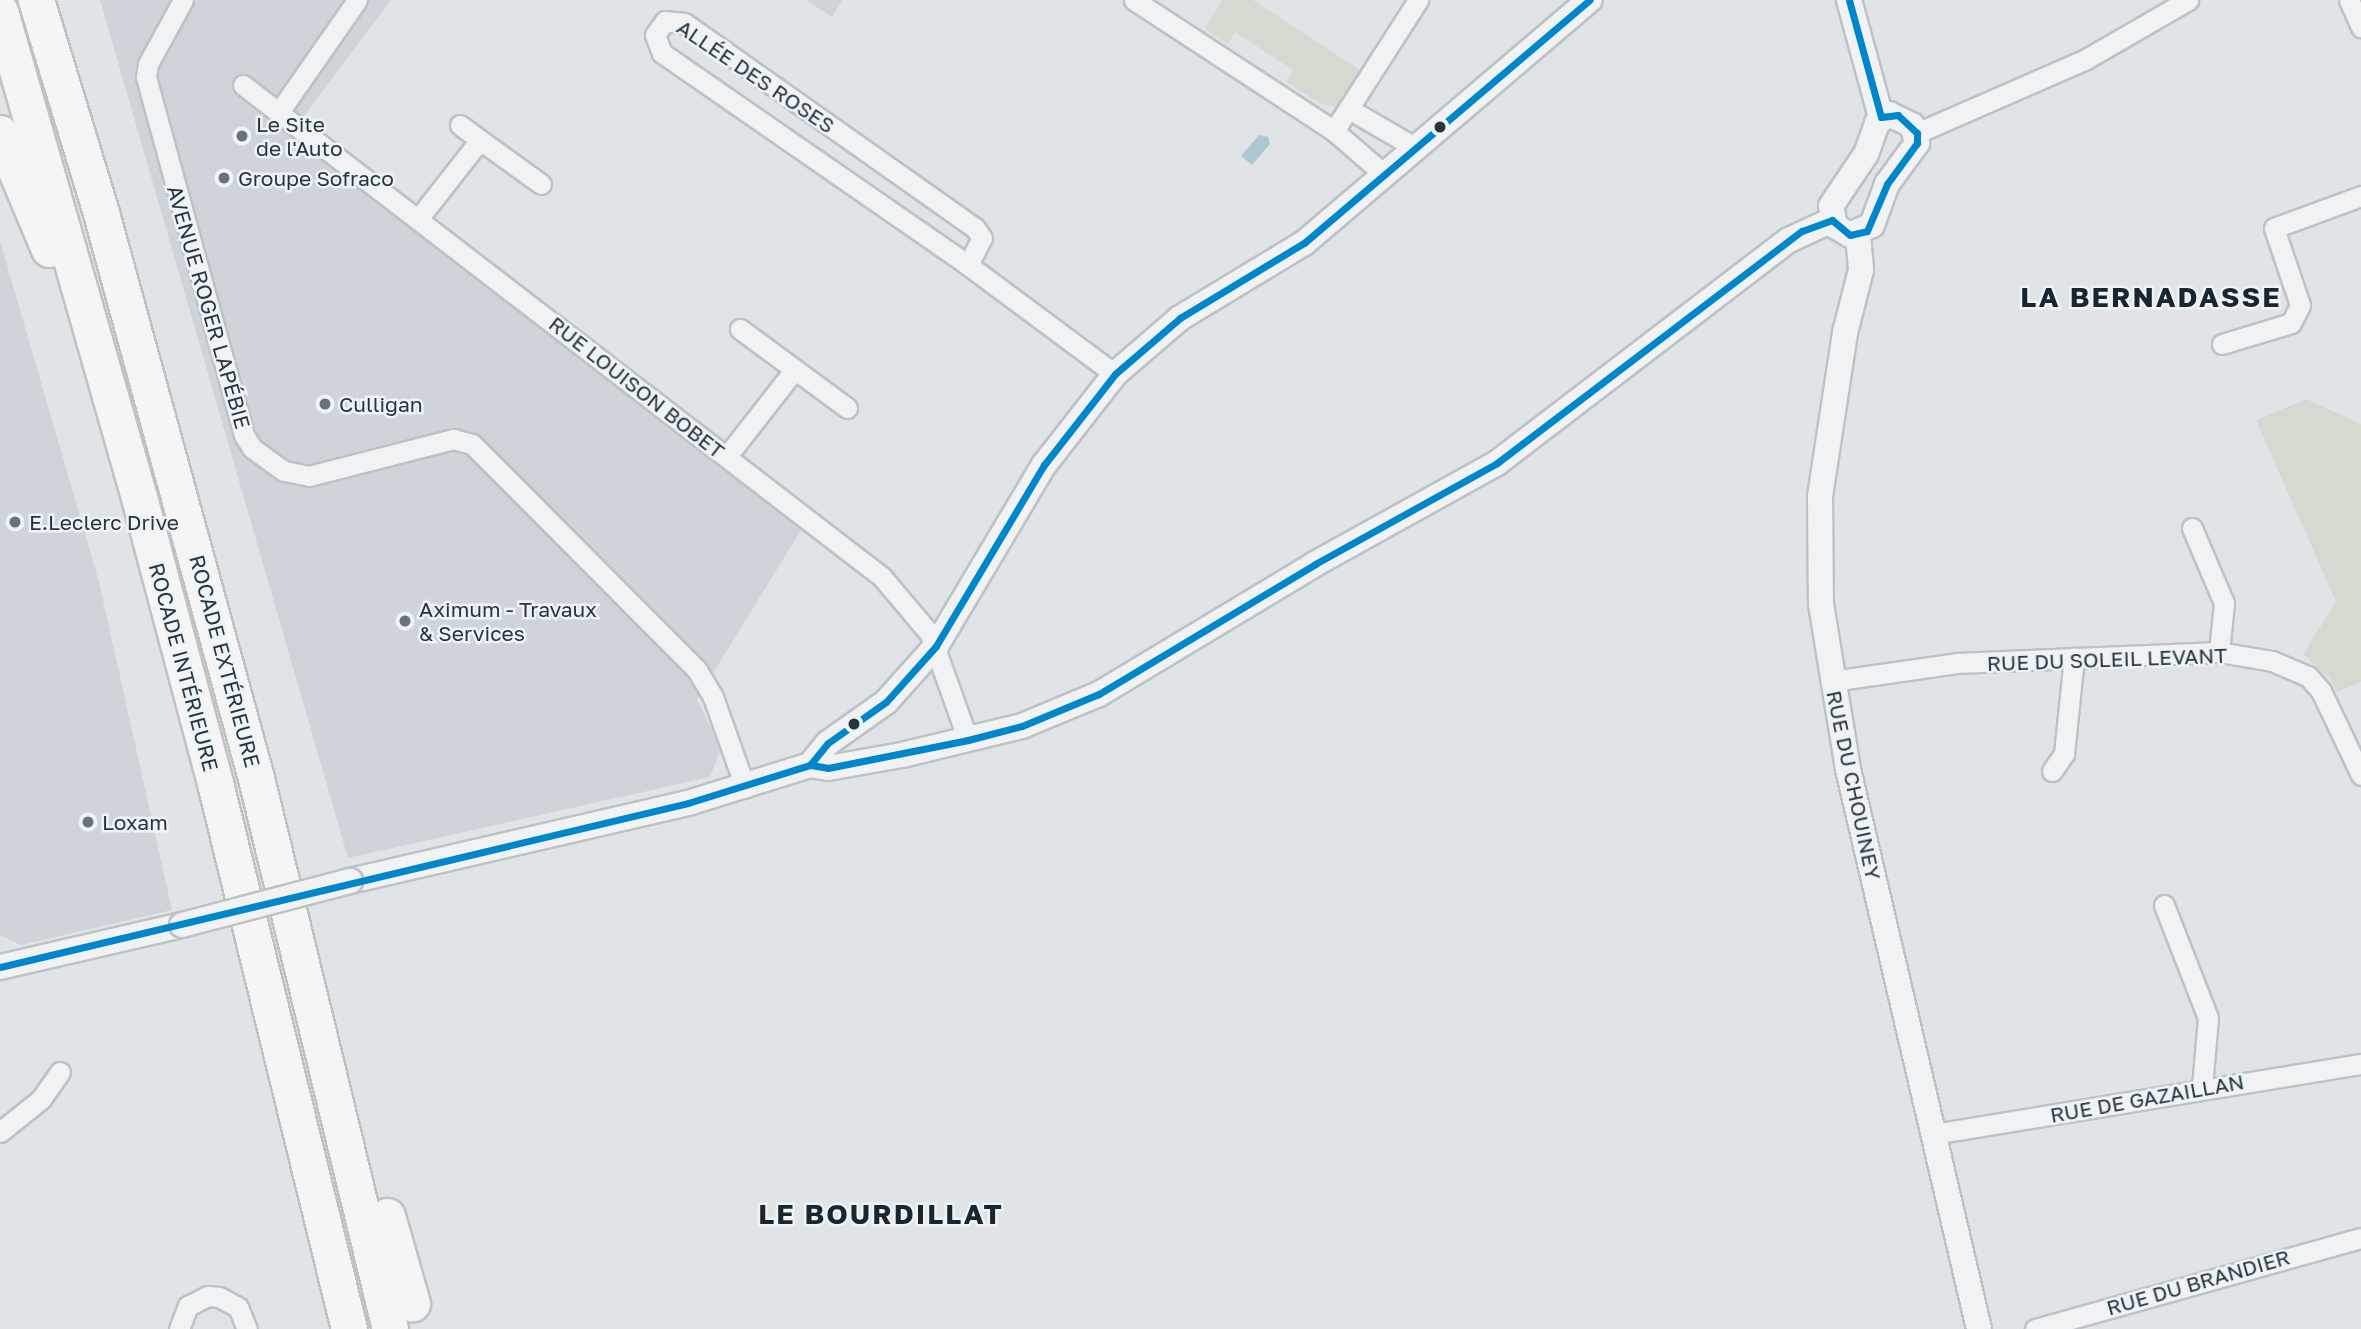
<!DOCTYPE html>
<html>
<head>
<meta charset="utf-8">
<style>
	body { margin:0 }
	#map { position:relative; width:2361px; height:1329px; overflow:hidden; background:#e1e4e6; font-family:"Golos Text",sans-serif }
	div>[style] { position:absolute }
	.built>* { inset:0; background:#ced4da }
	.green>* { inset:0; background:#d3dbd1 }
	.water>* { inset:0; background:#acc8d4 }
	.roads { filter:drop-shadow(2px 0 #bfc2c4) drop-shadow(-2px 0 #bfc2c4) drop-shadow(0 2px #bfc2c4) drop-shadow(0 -2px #bfc2c4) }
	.minor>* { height:19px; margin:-9.5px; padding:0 9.5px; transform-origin:9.5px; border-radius:9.5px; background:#f0f2f3 }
	.tertiary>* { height:24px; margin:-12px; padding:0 12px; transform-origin:12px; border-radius:12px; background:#f0f2f3 }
	.motorway>* { height:35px; margin:-17.5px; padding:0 17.5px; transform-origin:17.5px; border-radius:17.5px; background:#f5f5f6 }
	.bridges { filter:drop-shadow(2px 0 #bfc2c4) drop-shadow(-2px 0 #bfc2c4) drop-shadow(0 2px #bfc2c4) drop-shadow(0 -2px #bfc2c4) }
	.tertiary-bridge>* { height:24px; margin:-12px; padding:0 12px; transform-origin:12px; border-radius:12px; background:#f0f2f3 }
	.bus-1>* { height:7px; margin:-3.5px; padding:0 3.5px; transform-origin:3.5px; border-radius:3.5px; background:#0086cb }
	.dots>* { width:19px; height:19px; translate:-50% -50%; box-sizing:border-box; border:4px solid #eef3f6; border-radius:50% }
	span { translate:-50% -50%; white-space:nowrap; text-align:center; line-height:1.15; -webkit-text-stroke:5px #eef3f6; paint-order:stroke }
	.street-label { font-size:21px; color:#263641 }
	.poi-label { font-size:21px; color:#263641 }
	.left { translate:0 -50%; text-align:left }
	.district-label { font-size:28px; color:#182631; font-weight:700; letter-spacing:2px }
</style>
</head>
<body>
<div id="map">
	<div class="built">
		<div style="clip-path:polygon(100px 0,391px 0,297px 125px,808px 519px,697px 699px,721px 749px,710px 777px,348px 858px)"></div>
		<div style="clip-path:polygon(806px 0,842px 0,832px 17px)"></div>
		<div style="clip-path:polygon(0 241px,99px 582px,172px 910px,21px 945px,0 935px)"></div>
	</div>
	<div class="green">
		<div style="clip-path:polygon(1222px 0,1253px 0,1360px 70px,1336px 107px,1321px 104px,1286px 82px,1293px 70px,1235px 32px,1228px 44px,1205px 29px)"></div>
		<div style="clip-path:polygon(2306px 399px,2361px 424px,2361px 682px,2337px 692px,2331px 679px,2303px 654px,2336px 602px,2256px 420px)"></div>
	</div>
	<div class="water">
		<div style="clip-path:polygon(1259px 135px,1268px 137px,1270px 144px,1252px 165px,1241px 156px)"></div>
	</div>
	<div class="roads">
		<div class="minor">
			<div style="left:183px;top:0;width:73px;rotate:118.7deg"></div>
			<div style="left:148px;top:64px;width:13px;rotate:99deg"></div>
			<div style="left:146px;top:77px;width:371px;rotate:74.7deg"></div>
			<div style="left:244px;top:435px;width:15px;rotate:58deg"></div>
			<div style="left:252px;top:448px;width:39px;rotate:36deg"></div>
			<div style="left:284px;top:471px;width:25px;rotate:11deg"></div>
			<div style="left:309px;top:476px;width:149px;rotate:-14.4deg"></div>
			<div style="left:453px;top:439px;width:20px;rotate:15deg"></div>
			<div style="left:472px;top:444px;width:319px;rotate:45.1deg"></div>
			<div style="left:697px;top:670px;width:31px;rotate:59deg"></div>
			<div style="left:713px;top:697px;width:96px;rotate:70.4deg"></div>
			<div style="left:1134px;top:0;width:239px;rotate:33.2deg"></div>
			<div style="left:1334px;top:131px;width:67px;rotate:40.8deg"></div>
			<div style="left:2349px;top:0;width:30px;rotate:66deg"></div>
			<div style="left:243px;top:85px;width:806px;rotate:37.59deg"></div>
			<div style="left:882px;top:577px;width:75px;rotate:49.9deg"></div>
			<div style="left:930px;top:634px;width:113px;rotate:70.3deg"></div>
			<div style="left:1349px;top:109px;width:78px;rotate:30.2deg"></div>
			<div style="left:279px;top:112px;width:136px;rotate:-55.1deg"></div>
			<div style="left:460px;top:125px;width:25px;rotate:37deg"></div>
			<div style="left:1334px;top:131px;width:156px;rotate:-57.3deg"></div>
			<div style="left:1917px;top:133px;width:184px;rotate:-23.6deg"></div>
			<div style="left:2086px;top:59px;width:118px;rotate:-30deg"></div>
			<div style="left:418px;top:219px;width:100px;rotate:-51.9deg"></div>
			<div style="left:480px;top:140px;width:75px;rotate:35.8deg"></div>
			<div style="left:968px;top:265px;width:30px;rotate:-63deg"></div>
			<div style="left:982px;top:238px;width:12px;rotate:-125deg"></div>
			<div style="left:975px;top:228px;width:356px;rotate:-144.8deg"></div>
			<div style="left:684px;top:23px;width:19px;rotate:-174deg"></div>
			<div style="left:665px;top:21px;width:17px;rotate:126deg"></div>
			<div style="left:655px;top:35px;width:19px;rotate:69deg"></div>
			<div style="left:662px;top:53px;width:372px;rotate:34.7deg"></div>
			<div style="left:968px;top:265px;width:183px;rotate:36.6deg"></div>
			<div style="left:740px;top:329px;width:133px;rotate:36.4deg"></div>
			<div style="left:2222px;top:344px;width:72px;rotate:-16.9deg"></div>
			<div style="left:2291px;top:323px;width:20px;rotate:-63deg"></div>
			<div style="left:2300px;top:305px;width:81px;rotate:-108.7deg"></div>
			<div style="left:2274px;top:228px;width:93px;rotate:-20.2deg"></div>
			<div style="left:727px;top:456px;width:110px;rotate:-52deg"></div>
			<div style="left:2192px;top:528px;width:82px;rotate:66.9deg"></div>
			<div style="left:2224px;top:603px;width:49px;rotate:95.8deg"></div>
			<div style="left:1832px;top:681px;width:126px;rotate:-8.2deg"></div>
			<div style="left:1957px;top:663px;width:262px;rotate:-2.4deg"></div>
			<div style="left:2219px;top:652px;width:54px;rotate:9.6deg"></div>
			<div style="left:2272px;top:661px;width:39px;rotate:23deg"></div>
			<div style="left:2308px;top:676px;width:20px;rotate:49deg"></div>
			<div style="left:2321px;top:691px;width:93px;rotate:64.5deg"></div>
			<div style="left:2052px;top:771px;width:21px;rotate:-55deg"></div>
			<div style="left:2064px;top:754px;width:97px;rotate:-84.1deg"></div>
			<div style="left:2164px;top:905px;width:121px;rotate:68.7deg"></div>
			<div style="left:2208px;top:1018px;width:69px;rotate:95deg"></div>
			<div style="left:0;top:1132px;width:53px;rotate:-38.8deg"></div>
			<div style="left:41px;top:1099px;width:33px;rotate:-55deg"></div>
			<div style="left:1933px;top:1134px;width:434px;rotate:-9.3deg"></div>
			<div style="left:179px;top:1329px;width:25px;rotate:-69deg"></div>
			<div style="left:188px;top:1306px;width:22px;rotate:-27deg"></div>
			<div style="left:208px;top:1296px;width:11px;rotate:5deg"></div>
			<div style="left:219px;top:1297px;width:21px;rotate:28deg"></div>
			<div style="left:238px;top:1307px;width:24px;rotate:68deg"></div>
			<div style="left:2035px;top:1329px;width:338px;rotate:-15.6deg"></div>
		</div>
		<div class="tertiary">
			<div style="left:1849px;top:0;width:121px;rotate:74.7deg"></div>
			<div style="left:1889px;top:114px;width:25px;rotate:26deg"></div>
			<div style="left:1912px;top:125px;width:19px;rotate:74deg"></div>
			<div style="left:1917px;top:143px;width:51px;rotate:126.2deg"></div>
			<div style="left:1887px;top:184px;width:44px;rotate:110.1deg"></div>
			<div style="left:1872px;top:225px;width:24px;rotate:156deg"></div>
			<div style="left:1850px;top:235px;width:17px;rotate:-149deg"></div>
			<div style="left:1835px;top:226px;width:20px;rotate:-101deg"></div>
			<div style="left:1831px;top:206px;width:63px;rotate:-56.1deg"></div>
			<div style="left:1866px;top:154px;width:33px;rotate:-70deg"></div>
			<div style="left:1877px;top:123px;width:15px;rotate:-37deg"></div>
			<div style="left:1858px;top:235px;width:35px;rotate:85deg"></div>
			<div style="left:1861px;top:270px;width:65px;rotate:104.3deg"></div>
			<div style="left:1845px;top:333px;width:165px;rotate:98.7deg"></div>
			<div style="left:1820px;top:496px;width:108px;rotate:89.5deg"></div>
			<div style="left:1821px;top:604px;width:167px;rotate:80.7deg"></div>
			<div style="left:1848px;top:769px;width:575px;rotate:76.83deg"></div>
			<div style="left:810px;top:765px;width:28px;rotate:-51deg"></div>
			<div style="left:828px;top:743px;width:71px;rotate:-35.3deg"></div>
			<div style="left:886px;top:702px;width:75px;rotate:-48.2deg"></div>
			<div style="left:936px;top:646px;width:211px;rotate:-59.2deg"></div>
			<div style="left:1044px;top:465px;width:115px;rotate:-52deg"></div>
			<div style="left:1115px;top:374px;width:86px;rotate:-40.7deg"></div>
			<div style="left:1180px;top:318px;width:145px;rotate:-31.2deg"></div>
			<div style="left:1304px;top:243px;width:375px;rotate:-40.4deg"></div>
			<div style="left:350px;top:881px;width:347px;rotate:-13deg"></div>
			<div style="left:688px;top:803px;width:128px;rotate:-17.3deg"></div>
			<div style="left:810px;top:765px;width:18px;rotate:9deg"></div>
			<div style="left:828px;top:768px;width:75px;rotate:-10deg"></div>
			<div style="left:902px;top:755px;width:123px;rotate:-13.6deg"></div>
			<div style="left:1022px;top:726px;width:83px;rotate:-22.6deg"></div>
			<div style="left:1099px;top:694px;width:252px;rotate:-31deg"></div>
			<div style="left:1315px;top:564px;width:208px;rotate:-29deg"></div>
			<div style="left:1497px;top:463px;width:367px;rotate:-37.4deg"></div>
			<div style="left:1789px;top:240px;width:47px;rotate:-24.9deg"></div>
			<div style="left:0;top:967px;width:187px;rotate:-13deg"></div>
		</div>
		<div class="motorway">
			<div style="left:36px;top:0;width:223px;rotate:73deg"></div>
			<div style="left:101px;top:213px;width:586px;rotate:74.66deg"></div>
			<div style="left:256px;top:778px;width:567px;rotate:76.33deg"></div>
			<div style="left:0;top:11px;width:510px;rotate:74.05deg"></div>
			<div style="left:140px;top:501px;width:296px;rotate:75.1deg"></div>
			<div style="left:216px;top:787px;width:558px;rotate:76.21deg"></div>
			<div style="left:0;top:133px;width:126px;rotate:67.1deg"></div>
			<div style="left:387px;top:1216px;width:91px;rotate:74deg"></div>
		</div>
	</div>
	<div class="bridges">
		<div class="tertiary-bridge">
			<div style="left:182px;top:925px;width:174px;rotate:-14.7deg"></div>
		</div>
	</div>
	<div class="bus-1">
		<div style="left:810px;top:765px;width:28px;rotate:-51deg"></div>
		<div style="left:828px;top:743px;width:71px;rotate:-35.3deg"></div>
		<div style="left:886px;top:702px;width:75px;rotate:-48.2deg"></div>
		<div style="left:936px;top:646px;width:211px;rotate:-59.2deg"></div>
		<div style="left:1044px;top:465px;width:115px;rotate:-52deg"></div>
		<div style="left:1115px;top:374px;width:86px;rotate:-40.7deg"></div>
		<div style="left:1180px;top:318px;width:145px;rotate:-31.2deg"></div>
		<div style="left:1304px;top:243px;width:375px;rotate:-40.4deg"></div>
		<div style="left:0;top:967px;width:707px;rotate:-13.41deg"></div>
		<div style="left:688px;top:803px;width:128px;rotate:-17.3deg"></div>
		<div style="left:810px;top:765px;width:18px;rotate:9deg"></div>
		<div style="left:828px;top:768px;width:143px;rotate:-11.3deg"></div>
		<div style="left:968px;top:740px;width:56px;rotate:-14.5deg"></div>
		<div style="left:1022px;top:726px;width:83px;rotate:-22.6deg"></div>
		<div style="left:1099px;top:694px;width:252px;rotate:-31deg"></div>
		<div style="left:1315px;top:564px;width:208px;rotate:-29deg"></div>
		<div style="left:1497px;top:463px;width:383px;rotate:-37.3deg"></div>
		<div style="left:1802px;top:231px;width:32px;rotate:-20deg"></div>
		<div style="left:1832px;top:220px;width:23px;rotate:40deg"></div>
		<div style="left:1850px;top:235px;width:17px;rotate:-13deg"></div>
		<div style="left:1867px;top:231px;width:51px;rotate:-66.9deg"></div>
		<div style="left:1887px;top:184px;width:51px;rotate:-53.8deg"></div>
		<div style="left:1917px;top:143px;width:10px;rotate:-90deg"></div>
		<div style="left:1917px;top:133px;width:26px;rotate:-137deg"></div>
		<div style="left:1898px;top:115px;width:17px;rotate:173deg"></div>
		<div style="left:1881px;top:117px;width:121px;rotate:-105.3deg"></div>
	</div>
	<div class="dots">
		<div style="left:1440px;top:127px;background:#263641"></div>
		<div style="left:242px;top:136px;background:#67737b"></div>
		<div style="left:224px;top:178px;background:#67737b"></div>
		<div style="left:325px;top:404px;background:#67737b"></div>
		<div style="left:15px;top:522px;background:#67737b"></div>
		<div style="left:405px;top:621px;background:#67737b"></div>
		<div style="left:854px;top:724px;background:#263641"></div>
		<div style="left:88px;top:822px;background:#67737b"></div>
	</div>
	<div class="street-label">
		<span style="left:756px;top:76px;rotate:34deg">ALLÉE DES ROSES</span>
		<span style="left:209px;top:307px;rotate:74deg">AVENUE ROGER LAPÉBIE</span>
		<span style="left:637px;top:387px;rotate:38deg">RUE LOUISON BOBET</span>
		<span style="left:2107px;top:659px;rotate:-2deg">RUE DU SOLEIL LEVANT</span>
		<span style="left:225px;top:661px;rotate:75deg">ROCADE EXTÉRIEURE</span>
		<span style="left:184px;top:667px;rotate:75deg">ROCADE INTÉRIEURE</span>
		<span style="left:1854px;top:785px;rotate:78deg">RUE DU CHOUINEY</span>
		<span style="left:2147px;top:1098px;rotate:-10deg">RUE DE GAZAILLAN</span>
		<span style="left:2198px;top:1282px;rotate:-16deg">RUE DU BRANDIER</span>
	</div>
	<div class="poi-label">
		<span class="left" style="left:256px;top:136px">Le Site<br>de l'Auto</span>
		<span class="left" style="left:238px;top:178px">Groupe Sofraco</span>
		<span class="left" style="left:339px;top:404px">Culligan</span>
		<span class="left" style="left:29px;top:522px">E.Leclerc Drive</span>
		<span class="left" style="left:419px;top:621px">Aximum - Travaux<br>&amp; Services</span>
		<span class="left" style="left:102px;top:822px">Loxam</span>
	</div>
	<div class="district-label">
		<span style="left:2151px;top:297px">LA BERNADASSE</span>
		<span style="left:881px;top:1214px">LE BOURDILLAT</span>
	</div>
</div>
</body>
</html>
